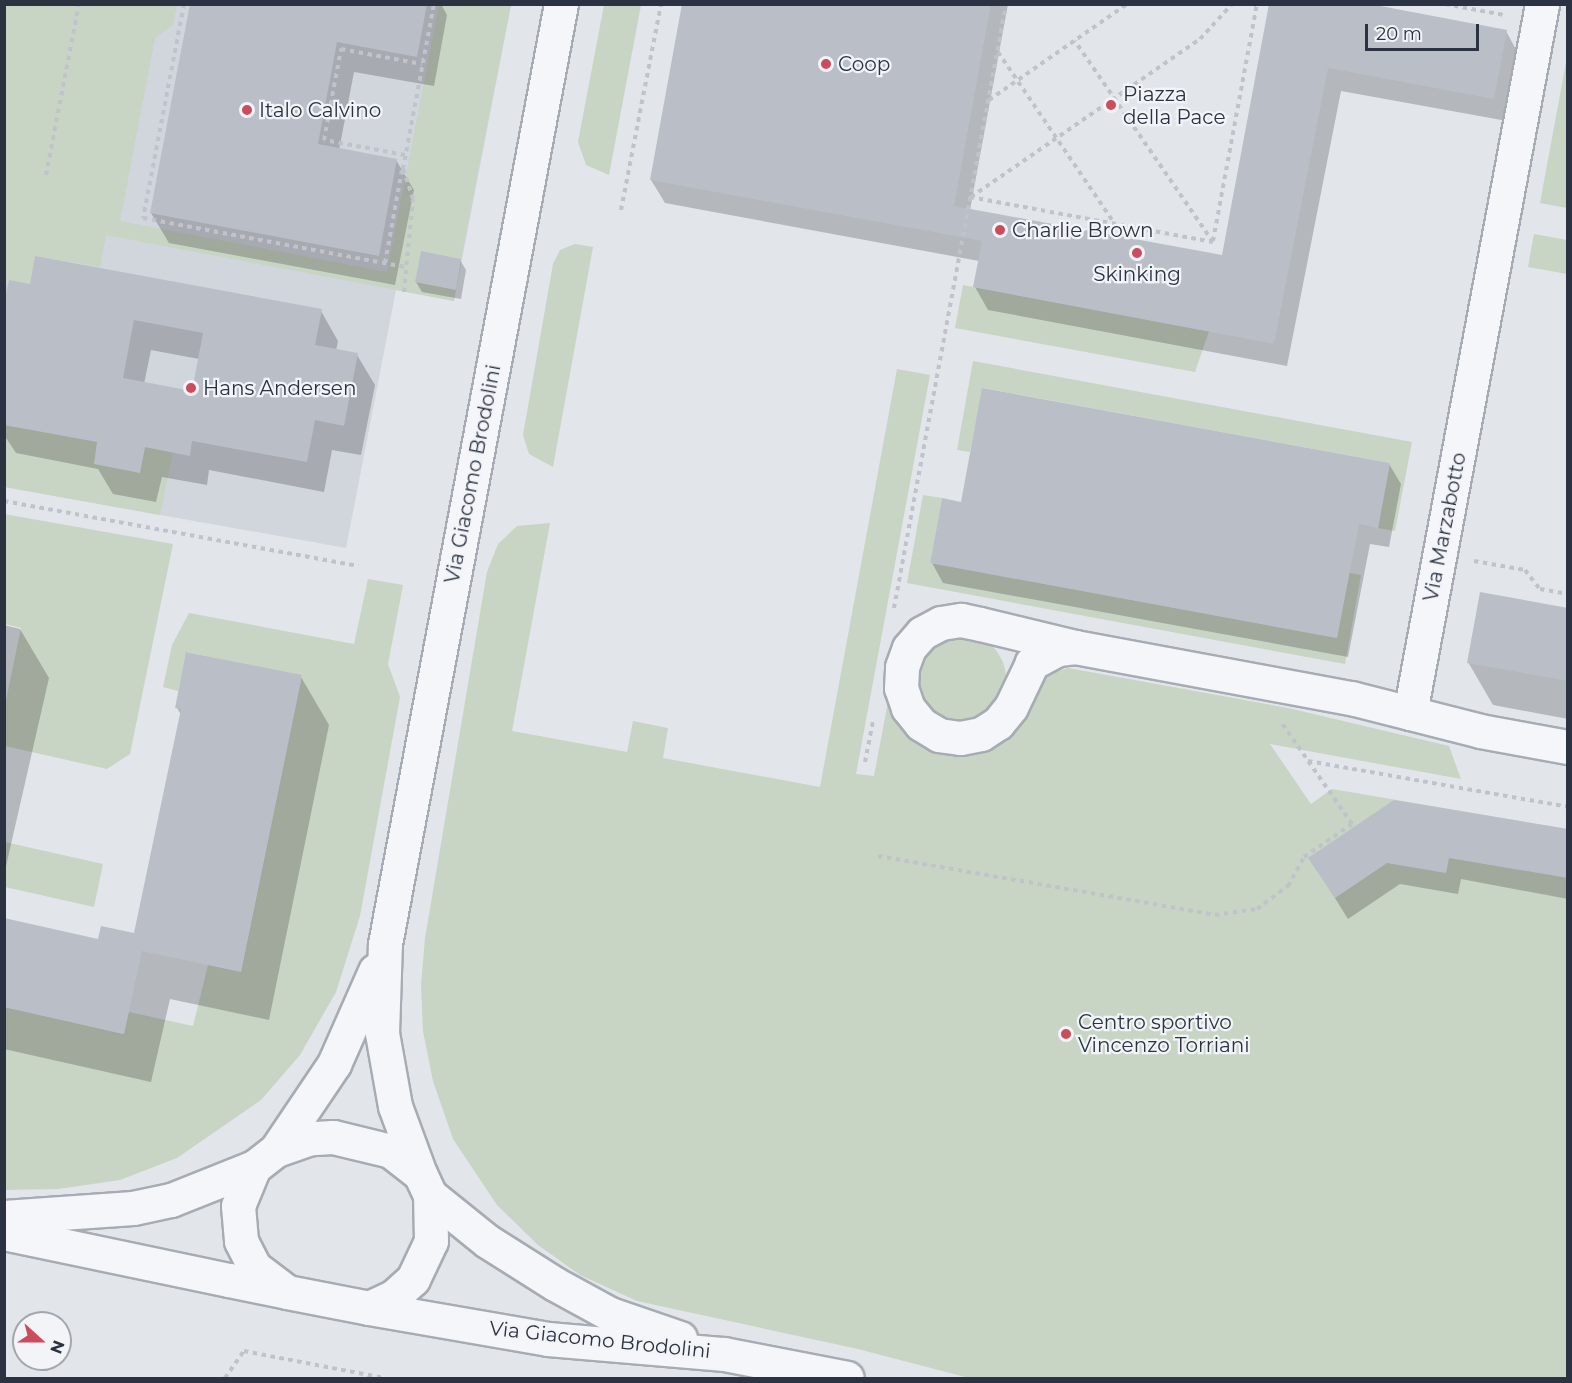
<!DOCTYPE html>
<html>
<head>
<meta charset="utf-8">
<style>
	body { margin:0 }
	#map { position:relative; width:1572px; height:1383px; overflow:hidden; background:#e2e5ea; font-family:Montserrat,sans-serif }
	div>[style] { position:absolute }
	.built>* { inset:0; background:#d1d5dc }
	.green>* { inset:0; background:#c8d4c4 }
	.round { border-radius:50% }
	.shadow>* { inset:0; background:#0003 }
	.building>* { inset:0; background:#babfc7 }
	.path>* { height:4px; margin-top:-2px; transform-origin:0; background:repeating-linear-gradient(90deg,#c0c3c9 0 4.5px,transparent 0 9px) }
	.roads { filter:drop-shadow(2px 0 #a7acb4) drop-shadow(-2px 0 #a7acb4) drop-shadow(0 2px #a7acb4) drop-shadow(0 -2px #a7acb4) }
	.minor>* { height:33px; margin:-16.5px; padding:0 16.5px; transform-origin:16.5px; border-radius:16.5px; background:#f5f6f9 }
	.dots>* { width:16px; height:16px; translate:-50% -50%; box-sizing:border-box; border:3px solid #f2f4f8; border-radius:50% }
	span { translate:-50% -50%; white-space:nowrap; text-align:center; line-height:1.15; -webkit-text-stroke:4.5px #f2f4f8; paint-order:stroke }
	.poi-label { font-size:20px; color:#2b3342 }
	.left { translate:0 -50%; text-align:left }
	.street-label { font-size:20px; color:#2b3342 }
	.frame { position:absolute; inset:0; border:6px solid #2b3342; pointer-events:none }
	.north { position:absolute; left:12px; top:1311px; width:60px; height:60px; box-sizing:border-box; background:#f2f4f8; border:2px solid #a2a7af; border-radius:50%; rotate:111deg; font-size:16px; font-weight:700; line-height:24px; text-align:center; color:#2b3342 }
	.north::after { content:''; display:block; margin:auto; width:21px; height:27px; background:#cc4b5d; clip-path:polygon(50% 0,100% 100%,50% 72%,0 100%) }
	.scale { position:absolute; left:1365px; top:24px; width:114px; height:27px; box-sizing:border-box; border:3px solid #2b3342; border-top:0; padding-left:8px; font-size:18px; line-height:21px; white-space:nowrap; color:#2b3342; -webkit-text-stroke:4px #f2f4f8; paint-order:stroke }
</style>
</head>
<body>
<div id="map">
	<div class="built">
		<div style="clip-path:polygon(5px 5px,511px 5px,454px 301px,396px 290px,346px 548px,4px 487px)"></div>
	</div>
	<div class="green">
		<div style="clip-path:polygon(5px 5px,177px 5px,173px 25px,155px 38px,120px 221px,387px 272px,439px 5px,511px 5px,461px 259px,421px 251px,415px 282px,456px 290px,454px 301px,106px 235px,100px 267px,35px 256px,30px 284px,9px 280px,5px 303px)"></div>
		<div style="clip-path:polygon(604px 5px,641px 5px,609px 175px,586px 165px,578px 142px)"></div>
		<div style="clip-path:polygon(1567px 57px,1567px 208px,1540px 203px)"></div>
		<div style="clip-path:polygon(1534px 234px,1567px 240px,1567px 274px,1528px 267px)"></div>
		<div style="clip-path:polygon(575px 244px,593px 247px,553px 467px,529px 454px,523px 435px,553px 264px,560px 250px)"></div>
		<div style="clip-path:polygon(963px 285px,1209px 331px,1195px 372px,955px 328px)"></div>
		<div style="clip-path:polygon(973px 361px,1412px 442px,1395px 531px,1378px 528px,1390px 463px,983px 388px,970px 452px,957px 450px)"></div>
		<div style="clip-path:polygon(897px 369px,930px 375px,856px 774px,874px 776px,890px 691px,936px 746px,1038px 678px,1068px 668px,1288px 708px,1449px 746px,1461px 779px,1270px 744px,1311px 804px,1332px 789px,1567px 829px,1567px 1378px,969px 1378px,858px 1349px,637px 1301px,580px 1275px,538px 1245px,497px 1205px,453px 1139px,433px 1081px,423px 1031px,421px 985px,425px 938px,487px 572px,498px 544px,517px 526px,550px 523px,512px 731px,627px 752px,633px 721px,668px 728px,663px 758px,820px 787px)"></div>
		<div style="clip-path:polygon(4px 425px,173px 452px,160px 515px,5px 487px)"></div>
		<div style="clip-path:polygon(923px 495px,942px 498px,930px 563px,1337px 638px,1349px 573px,1361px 575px,1345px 664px,907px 583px)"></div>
		<div style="clip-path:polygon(4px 514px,173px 544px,130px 754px,107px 769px,5px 746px,5px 705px,21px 628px,5px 624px)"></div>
		<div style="clip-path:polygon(368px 579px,403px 585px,388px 664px,400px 697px,360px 916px,336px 992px,300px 1055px,261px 1100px,177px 1158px,120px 1180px,58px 1189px,5px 1190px,5px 1007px,123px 1034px,129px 1012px,193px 1026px,208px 965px,241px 971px,302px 676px,187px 652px,178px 691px,163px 687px,172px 645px,189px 613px,354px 644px)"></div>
		<div class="round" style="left:914px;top:633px;width:92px;height:92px"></div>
		<div style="clip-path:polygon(5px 842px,103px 864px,94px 907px,5px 887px)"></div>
	</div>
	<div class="shadow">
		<div style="clip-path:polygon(191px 4px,441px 4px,447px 15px,434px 86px,354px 72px,339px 150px,396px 160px,414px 190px,395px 285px,169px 243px,151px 213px)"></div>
		<div style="clip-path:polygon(684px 4px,1008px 4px,970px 210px,1224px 257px,1270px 4px,1506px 31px,1519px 55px,1507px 121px,1341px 91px,1287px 366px,988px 310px,975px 287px,979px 261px,665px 203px,651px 180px)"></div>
		<div style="clip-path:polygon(460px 260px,466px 270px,461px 299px,422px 292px,416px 282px)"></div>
		<div style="clip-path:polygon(evenodd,31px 286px,321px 311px,338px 341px,336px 351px,357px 355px,375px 385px,361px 455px,332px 450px,324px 492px,209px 470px,207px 485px,162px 477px,156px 502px,113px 494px,98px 469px,16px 453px,4px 435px,4px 311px,31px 286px,151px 350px,199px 359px,193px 393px,144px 384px,151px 350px)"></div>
		<div style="clip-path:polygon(1389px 464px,1401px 484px,1389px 547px,1370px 544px,1348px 657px,943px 583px,932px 563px,963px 503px)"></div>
		<div style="clip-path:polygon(1568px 610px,1568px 719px,1493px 705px,1468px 662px)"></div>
		<div style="clip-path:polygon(4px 625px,20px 629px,49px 678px,4px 875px)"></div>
		<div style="clip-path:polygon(301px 677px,329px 725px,269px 1020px,170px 999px,151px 1082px,4px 1049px,4px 920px,99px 941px,136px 935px,181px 715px,177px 708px)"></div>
		<div style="clip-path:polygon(1568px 829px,1568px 899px,1461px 879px,1458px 894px,1400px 884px,1348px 919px,1310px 858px)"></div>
	</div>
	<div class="building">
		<div style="clip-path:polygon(190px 4px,427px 4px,417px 57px,337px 42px,318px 144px,397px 159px,379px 256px,150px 213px)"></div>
		<div style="clip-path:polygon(682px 4px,991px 4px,954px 206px,1222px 255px,1269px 4px,1370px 4px,1507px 30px,1494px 99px,1328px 68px,1274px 344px,973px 287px,982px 241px,650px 180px)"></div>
		<div style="clip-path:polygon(421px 251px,461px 259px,456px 290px,415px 282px)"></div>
		<div style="clip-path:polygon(evenodd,35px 256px,322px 309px,315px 345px,358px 353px,344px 426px,315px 420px,307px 462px,192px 441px,190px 456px,145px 447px,140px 473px,94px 464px,97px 442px,4px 425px,4px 303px,9px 280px,30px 284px,35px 256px,134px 320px,203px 333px,192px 391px,123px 378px,134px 320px)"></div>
		<div style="clip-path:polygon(982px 388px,1390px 463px,1378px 528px,1359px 524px,1337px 638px,930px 563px,942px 498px,961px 502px)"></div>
		<div style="clip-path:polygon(1480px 592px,1568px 608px,1568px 681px,1467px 663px)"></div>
		<div style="clip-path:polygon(186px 652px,302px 675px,241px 972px,142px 951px,124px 1034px,4px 1007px,4px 918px,98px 939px,101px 926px,134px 933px,181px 709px,175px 708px)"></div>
		<div style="clip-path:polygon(1394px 800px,1568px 829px,1568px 878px,1449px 858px,1446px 873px,1387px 863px,1335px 898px,1308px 858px)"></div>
	</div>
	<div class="path">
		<div style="left:184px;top:4px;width:218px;rotate:100.8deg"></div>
		<div style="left:143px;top:218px;width:268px;rotate:10.6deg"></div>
		<div style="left:1445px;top:4px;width:60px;rotate:10.6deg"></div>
		<div style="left:998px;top:52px;width:208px;rotate:55.8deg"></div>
		<div style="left:989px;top:100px;width:168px;rotate:-34.8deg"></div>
		<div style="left:405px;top:155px;width:82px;rotate:-169.5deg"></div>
		<div style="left:324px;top:140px;width:93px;rotate:-79.4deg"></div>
		<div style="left:341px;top:49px;width:82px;rotate:10.5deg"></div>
		<div style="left:46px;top:175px;width:174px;rotate:-79.1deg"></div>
		<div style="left:970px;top:197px;width:247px;rotate:10.5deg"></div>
		<div style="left:1213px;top:242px;width:244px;rotate:-124.5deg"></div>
		<div style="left:971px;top:197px;width:278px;rotate:-34.6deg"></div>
		<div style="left:1200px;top:39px;width:47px;rotate:-47.6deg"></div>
		<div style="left:621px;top:210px;width:210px;rotate:-79deg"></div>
		<div style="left:1213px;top:241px;width:241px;rotate:-79.5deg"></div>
		<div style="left:385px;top:263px;width:96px;rotate:-79.7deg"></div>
		<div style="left:404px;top:292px;width:93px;rotate:-84.5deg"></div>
		<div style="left:413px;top:199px;width:32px;rotate:-108deg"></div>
		<div style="left:403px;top:169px;width:168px;rotate:-79.4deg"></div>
		<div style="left:4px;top:501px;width:360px;rotate:10.4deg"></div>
		<div style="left:1474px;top:561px;width:52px;rotate:10deg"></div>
		<div style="left:1525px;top:570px;width:24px;rotate:52deg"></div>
		<div style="left:1540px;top:589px;width:28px;rotate:10deg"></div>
		<div style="left:894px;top:608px;width:614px;rotate:-79.49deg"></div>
		<div style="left:1308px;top:761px;width:264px;rotate:10deg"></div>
		<div style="left:865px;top:762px;width:42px;rotate:-79deg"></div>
		<div style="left:878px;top:856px;width:342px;rotate:9.9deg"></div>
		<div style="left:1215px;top:915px;width:42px;rotate:-8.1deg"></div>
		<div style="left:1257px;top:909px;width:39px;rotate:-37deg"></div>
		<div style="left:1288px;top:886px;width:33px;rotate:-61deg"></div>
		<div style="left:1304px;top:857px;width:58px;rotate:-34.5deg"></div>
		<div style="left:1352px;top:824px;width:124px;rotate:-124.8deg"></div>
		<div style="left:225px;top:1378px;width:33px;rotate:-55deg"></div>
		<div style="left:244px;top:1351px;width:143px;rotate:10.9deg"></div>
	</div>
	<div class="roads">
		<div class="minor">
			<div style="left:961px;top:620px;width:19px;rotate:12deg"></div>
			<div style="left:980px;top:624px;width:98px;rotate:13.6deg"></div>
			<div style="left:1075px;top:647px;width:17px;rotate:173deg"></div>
			<div style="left:1058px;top:649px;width:30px;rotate:152deg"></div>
			<div style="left:1032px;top:663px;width:49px;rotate:115.5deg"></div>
			<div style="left:1011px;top:707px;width:21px;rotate:129deg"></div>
			<div style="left:998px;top:723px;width:20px;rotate:147deg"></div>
			<div style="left:981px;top:734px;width:21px;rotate:169deg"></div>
			<div style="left:960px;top:738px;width:21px;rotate:-172deg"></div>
			<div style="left:939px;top:735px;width:21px;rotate:-149deg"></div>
			<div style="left:921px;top:724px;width:21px;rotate:-129deg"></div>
			<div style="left:908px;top:708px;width:21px;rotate:-109deg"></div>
			<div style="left:901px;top:688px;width:21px;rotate:-87deg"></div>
			<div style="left:902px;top:667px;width:20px;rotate:-70deg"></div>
			<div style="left:909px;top:648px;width:20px;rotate:-49deg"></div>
			<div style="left:922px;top:633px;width:21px;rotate:-28deg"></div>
			<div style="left:941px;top:623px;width:20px;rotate:-9deg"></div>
			<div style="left:1075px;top:647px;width:281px;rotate:10.5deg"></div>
			<div style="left:1351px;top:698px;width:133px;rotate:14.3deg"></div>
			<div style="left:1480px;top:731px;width:89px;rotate:10.3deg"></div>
			<div style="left:1410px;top:713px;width:721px;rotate:-79.45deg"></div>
			<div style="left:276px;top:1150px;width:104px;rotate:-56deg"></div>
			<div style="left:334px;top:1064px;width:102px;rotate:-66.2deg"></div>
			<div style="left:420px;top:1174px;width:72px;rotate:-110.2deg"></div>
			<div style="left:395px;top:1106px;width:74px;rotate:-100.1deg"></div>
			<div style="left:382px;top:1033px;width:89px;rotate:-88.1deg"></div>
			<div style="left:385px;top:944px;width:956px;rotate:-79.4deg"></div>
			<div style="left:430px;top:1195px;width:73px;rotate:38.9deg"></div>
			<div style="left:487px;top:1241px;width:80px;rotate:32.3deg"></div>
			<div style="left:555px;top:1284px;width:63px;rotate:28.6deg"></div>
			<div style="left:610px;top:1314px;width:74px;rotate:18.9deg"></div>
			<div style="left:4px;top:1217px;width:129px;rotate:-4deg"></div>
			<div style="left:133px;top:1208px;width:39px;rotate:-12deg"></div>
			<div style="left:171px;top:1200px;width:89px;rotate:-21.7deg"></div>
			<div style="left:4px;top:1233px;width:230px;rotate:11.8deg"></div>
			<div style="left:229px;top:1280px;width:59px;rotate:11.7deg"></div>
			<div style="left:287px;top:1292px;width:84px;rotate:11deg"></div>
			<div style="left:369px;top:1308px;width:26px;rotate:-25deg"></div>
			<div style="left:393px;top:1297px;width:27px;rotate:-42deg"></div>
			<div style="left:413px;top:1279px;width:42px;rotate:-64.7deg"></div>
			<div style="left:431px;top:1241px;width:46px;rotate:-91.2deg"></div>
			<div style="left:430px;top:1195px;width:23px;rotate:-115deg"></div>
			<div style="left:420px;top:1174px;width:37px;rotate:-142deg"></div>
			<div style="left:391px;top:1151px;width:60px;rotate:-166.4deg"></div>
			<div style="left:333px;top:1137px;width:22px;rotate:177deg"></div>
			<div style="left:311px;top:1138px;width:37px;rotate:161deg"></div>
			<div style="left:276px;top:1150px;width:28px;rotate:142deg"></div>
			<div style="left:254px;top:1167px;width:42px;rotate:112.3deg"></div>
			<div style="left:238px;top:1206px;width:35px;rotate:85deg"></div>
			<div style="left:241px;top:1241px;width:29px;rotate:63deg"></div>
			<div style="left:254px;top:1267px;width:41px;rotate:37.1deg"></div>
			<div style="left:369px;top:1308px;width:182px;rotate:9.8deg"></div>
			<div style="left:548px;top:1339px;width:177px;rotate:4.9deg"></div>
			<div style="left:724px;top:1354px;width:125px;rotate:11deg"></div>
		</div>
	</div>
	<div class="dots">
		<div style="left:826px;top:64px;background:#cc4b5d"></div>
		<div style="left:1111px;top:105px;background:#cc4b5d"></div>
		<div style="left:247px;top:110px;background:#cc4b5d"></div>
		<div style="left:1000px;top:230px;background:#cc4b5d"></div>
		<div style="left:1137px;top:253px;background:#cc4b5d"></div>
		<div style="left:191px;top:388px;background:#cc4b5d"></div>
		<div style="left:1066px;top:1034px;background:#cc4b5d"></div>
	</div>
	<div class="poi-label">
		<span class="left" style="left:838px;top:64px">Coop</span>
		<span class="left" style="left:1123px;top:106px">Piazza<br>della Pace</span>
		<span class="left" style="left:259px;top:110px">Italo Calvino</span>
		<span class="left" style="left:1012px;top:230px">Charlie Brown</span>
		<span style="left:1137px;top:274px">Skinking</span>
		<span class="left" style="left:203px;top:388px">Hans Andersen</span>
		<span class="left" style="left:1078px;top:1034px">Centro sportivo<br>Vincenzo Torriani</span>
	</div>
	<div class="street-label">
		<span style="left:473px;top:474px;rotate:-79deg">Via Giacomo Brodolini</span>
		<span style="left:1445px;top:527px;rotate:-79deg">Via Marzabotto</span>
		<span style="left:600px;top:1340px;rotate:6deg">Via Giacomo Brodolini</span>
	</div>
	<div class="frame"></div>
	<div class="north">N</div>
	<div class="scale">20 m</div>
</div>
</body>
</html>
